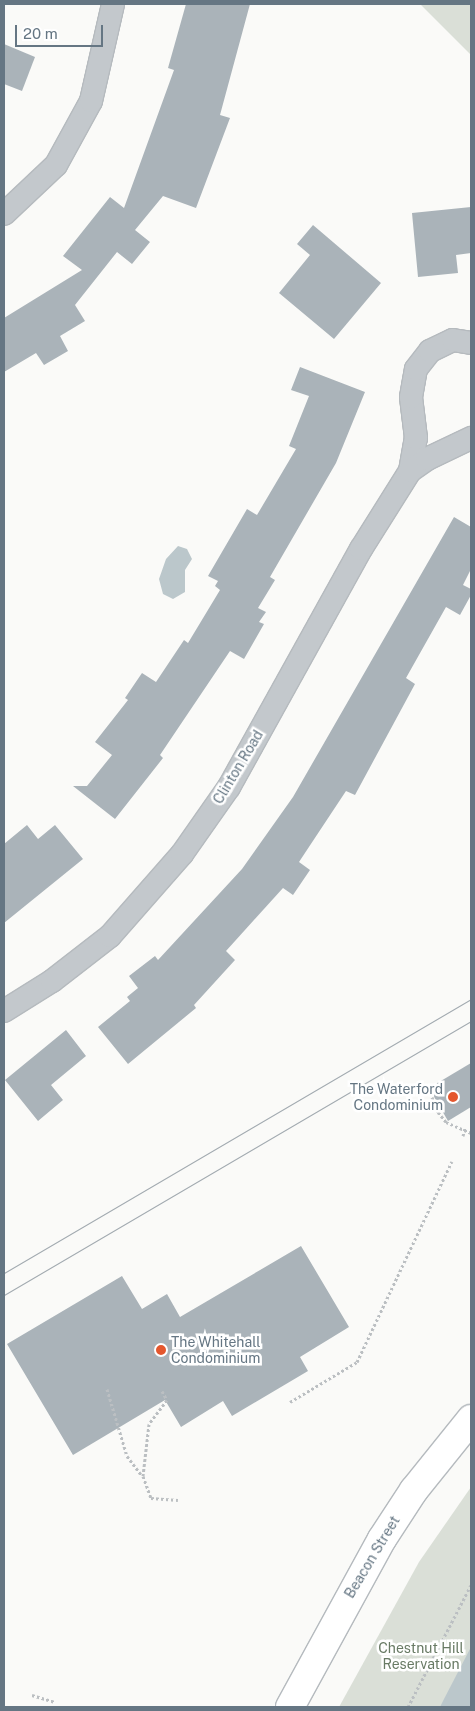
<!DOCTYPE html>
<html>
<head>
<meta charset="utf-8">
<style>
	body { margin:0 }
	#map { position:relative; width:475px; height:1711px; overflow:hidden; background:#fafaf8; font-family:"Public Sans",sans-serif }
	div>[style] { position:absolute }
	.green>* { inset:0; background:#dadfd7 }
	.water>* { inset:0; background:#bbc7cb }
	.building>* { inset:0; background:#aab3b9 }
	.path>* { height:3px; margin-top:-1.5px; transform-origin:0; background:repeating-linear-gradient(90deg,#bbbfc2 0 2.5px,transparent 0 5px) }
	.roads { filter:drop-shadow(1px 0 #b5babe) drop-shadow(-1px 0 #b5babe) drop-shadow(0 1px #b5babe) drop-shadow(0 -1px #b5babe) }
	.minor>* { height:22px; margin:-11px; padding:0 11px; transform-origin:11px; border-radius:11px; background:#c3c8cc }
	.primary>* { height:28px; margin:-14px; padding:0 14px; transform-origin:14px; border-radius:14px; background:#fff }
	.tram>* { height:1px; margin:-0.5px; padding:0 0.5px; transform-origin:0.5px; border-radius:0.5px; background:#a2aab0 }
	.dots>* { width:14px; height:14px; translate:-50% -50%; box-sizing:border-box; border:2px solid #fff; border-radius:50% }
	span { translate:-50% -50%; white-space:nowrap; text-align:center; line-height:1.15; -webkit-text-stroke:5px #fff; paint-order:stroke }
	.street-label { font-size:14px; color:#657683 }
	.poi-label { font-size:14px; color:#657683 }
	.right { translate:-100% -50%; text-align:right }
	.left { translate:0 -50%; text-align:left }
	.park-label { font-size:14px; color:#687a64 }
	.frame { position:absolute; inset:0; border:5px solid #657683; pointer-events:none }
	.scale { position:absolute; left:15px; top:25px; width:88px; height:22px; box-sizing:border-box; border:2px solid #657683; border-top:0; padding-left:6px; font-size:15px; line-height:18px; white-space:nowrap; color:#657683; -webkit-text-stroke:4px #fff; paint-order:stroke }
</style>
</head>
<body>
<div id="map">
	<div class="green">
		<div style="clip-path:polygon(420px 4px,471px 4px,471px 55px)"></div>
		<div style="clip-path:polygon(471px 1487px,471px 1707px,339px 1707px,419px 1562px)"></div>
	</div>
	<div class="water">
		<div style="clip-path:polygon(178px 546px,187px 549px,192px 559px,185px 570px,185px 592px,173px 599px,163px 594px,159px 579px,166px 559px)"></div>
		<div style="clip-path:polygon(471px 1647px,471px 1707px,440px 1707px,444px 1699px)"></div>
	</div>
	<div class="building">
		<div style="clip-path:polygon(186px 4px,250px 4px,220px 115px,230px 118px,196px 208px,163px 196px,135px 230px,150px 242px,132px 264px,117px 252px,75px 305px,85px 321px,60px 336px,68px 351px,44px 365px,36px 353px,4px 372px,4px 318px,82px 270px,63px 256px,110px 197px,124px 208px,174px 70px,168px 68px)"></div>
		<div style="clip-path:polygon(4px 44px,35px 57px,22px 91px,4px 84px)"></div>
		<div style="clip-path:polygon(471px 207px,471px 253px,456px 255px,458px 273px,418px 277px,412px 213px)"></div>
		<div style="clip-path:polygon(313px 225px,381px 283px,334px 339px,279px 293px,310px 255px,297px 244px)"></div>
		<div style="clip-path:polygon(300px 367px,365px 392px,336px 463px,270px 577px,275px 580px,258px 608px,266px 612px,259px 622px,264px 624px,244px 659px,230px 651px,160px 755px,163px 758px,115px 819px,73px 786px,87px 786px,112px 755px,95px 742px,128px 700px,125px 698px,142px 673px,156px 682px,184px 640px,188px 643px,220px 590px,215px 586px,218px 581px,208px 576px,247px 509px,257px 515px,296px 449px,289px 446px,309px 396px,291px 390px)"></div>
		<div style="clip-path:polygon(454px 517px,471px 527px,471px 569px,463px 585px,471px 589px,471px 595px,460px 615px,446px 607px,406px 678px,415px 684px,355px 795px,346px 791px,299px 862px,310px 870px,293px 895px,283px 888px,226px 951px,235px 960px,194px 1005px,196px 1008px,128px 1064px,98px 1027px,130px 1001px,127px 997px,138px 988px,129px 976px,155px 956px,158px 960px,242px 869px,293px 797px)"></div>
		<div style="clip-path:polygon(27px 825px,38px 839px,55px 825px,83px 859px,4px 923px,4px 844px)"></div>
		<div style="clip-path:polygon(66px 1030px,86px 1056px,51px 1085px,63px 1100px,38px 1121px,5px 1080px)"></div>
		<div style="clip-path:polygon(471px 1063px,471px 1107px,448px 1121px,429px 1088px)"></div>
		<div style="clip-path:polygon(301px 1246px,349px 1327px,300px 1357px,308px 1371px,232px 1416px,223px 1401px,181px 1427px,165px 1400px,73px 1455px,7px 1344px,122px 1276px,142px 1309px,167px 1294px,180px 1317px)"></div>
	</div>
	<div class="path">
		<div style="left:432px;top:1097px;width:16px;rotate:68deg"></div>
		<div style="left:438px;top:1112px;width:13px;rotate:51deg"></div>
		<div style="left:446px;top:1122px;width:27px;rotate:24deg"></div>
		<div style="left:463px;top:1136px;width:8px;rotate:-76deg"></div>
		<div style="left:107px;top:1389px;width:70px;rotate:73.4deg"></div>
		<div style="left:127px;top:1456px;width:25px;rotate:53deg"></div>
		<div style="left:162px;top:1391px;width:10px;rotate:61deg"></div>
		<div style="left:167px;top:1400px;width:30px;rotate:127deg"></div>
		<div style="left:149px;top:1424px;width:52px;rotate:96.6deg"></div>
		<div style="left:143px;top:1476px;width:23px;rotate:70deg"></div>
		<div style="left:151px;top:1498px;width:27px;rotate:4deg"></div>
		<div style="left:290px;top:1402px;width:78px;rotate:-30.8deg"></div>
		<div style="left:357px;top:1362px;width:222px;rotate:-64.7deg"></div>
		<div style="left:32px;top:1695px;width:24px;rotate:17deg"></div>
		<div style="left:408px;top:1707px;width:137px;rotate:-62.7deg"></div>
	</div>
	<div class="roads">
		<div class="minor">
			<div style="left:4px;top:214px;width:71px;rotate:-43.3deg"></div>
			<div style="left:56px;top:165px;width:73px;rotate:-61.3deg"></div>
			<div style="left:91px;top:101px;width:99px;rotate:-77.2deg"></div>
			<div style="left:410px;top:471px;width:34px;rotate:-80deg"></div>
			<div style="left:416px;top:438px;width:41px;rotate:-97deg"></div>
			<div style="left:411px;top:397px;width:28px;rotate:-80deg"></div>
			<div style="left:416px;top:369px;width:23px;rotate:-52deg"></div>
			<div style="left:430px;top:351px;width:25px;rotate:-26deg"></div>
			<div style="left:453px;top:340px;width:18px;rotate:9deg"></div>
			<div style="left:4px;top:1011px;width:57px;rotate:-32deg"></div>
			<div style="left:52px;top:981px;width:73px;rotate:-37.8deg"></div>
			<div style="left:110px;top:936px;width:109px;rotate:-48.7deg"></div>
			<div style="left:182px;top:854px;width:82px;rotate:-55deg"></div>
			<div style="left:229px;top:787px;width:272px;rotate:-61deg"></div>
			<div style="left:361px;top:549px;width:92px;rotate:-57.9deg"></div>
			<div style="left:410px;top:471px;width:21px;rotate:-35deg"></div>
			<div style="left:427px;top:459px;width:49px;rotate:-25.5deg"></div>
		</div>
		<div class="primary">
			<div style="left:290px;top:1707px;width:192px;rotate:-61.3deg"></div>
			<div style="left:382px;top:1539px;width:59px;rotate:-56.9deg"></div>
			<div style="left:414px;top:1490px;width:91px;rotate:-51.2deg"></div>
		</div>
	</div>
	<div class="tram">
		<div style="left:4px;top:1273px;width:541px;rotate:-30.4deg"></div>
		<div style="left:4px;top:1295px;width:541px;rotate:-30.4deg"></div>
	</div>
	<div class="dots">
		<div style="left:453px;top:1097px;background:#e4572e"></div>
		<div style="left:161px;top:1350px;background:#e4572e"></div>
	</div>
	<div class="street-label">
		<span style="left:238px;top:767px;rotate:-59deg">Clinton Road</span>
		<span style="left:372px;top:1557px;rotate:-59deg">Beacon Street</span>
	</div>
	<div class="poi-label">
		<span class="right" style="left:443px;top:1097px">The Waterford<br>Condominium</span>
		<span class="left" style="left:171px;top:1350px">The Whitehall<br>Condominium</span>
	</div>
	<div class="park-label">
		<span style="left:421px;top:1656px">Chestnut Hill<br>Reservation</span>
	</div>
	<div class="frame"></div>
	<div class="scale">20 m</div>
</div>
</body>
</html>
